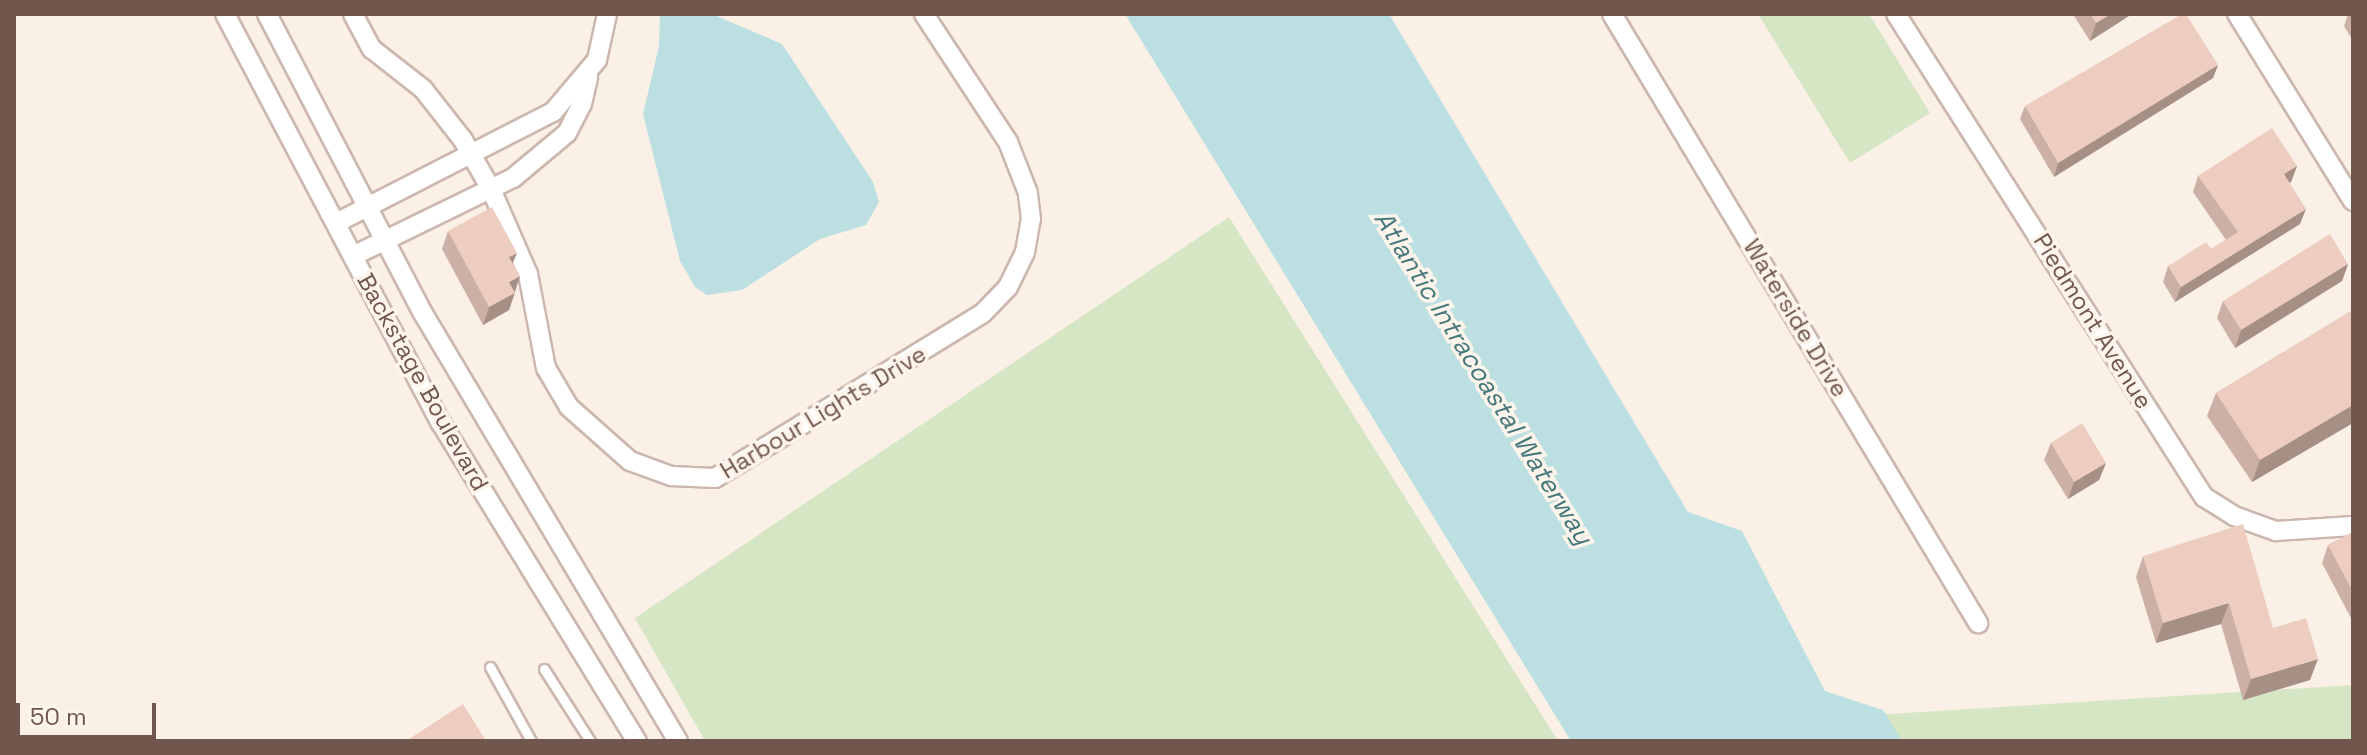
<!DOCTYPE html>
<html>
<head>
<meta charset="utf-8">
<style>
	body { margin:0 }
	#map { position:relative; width:2367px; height:755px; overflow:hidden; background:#faf0e6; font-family:"Space Grotesk",sans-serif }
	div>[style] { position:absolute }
	.green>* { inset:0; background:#d6e6c5 }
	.water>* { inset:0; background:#bce0e2 }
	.roads { filter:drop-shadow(2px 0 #cbb7ad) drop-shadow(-2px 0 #cbb7ad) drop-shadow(0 2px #cbb7ad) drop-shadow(0 -2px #cbb7ad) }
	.service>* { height:9px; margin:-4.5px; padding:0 4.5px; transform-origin:4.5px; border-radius:4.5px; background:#fff }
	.minor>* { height:18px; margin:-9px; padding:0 9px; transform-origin:9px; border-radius:9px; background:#fff }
	.wall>* { inset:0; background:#ccb0a5 }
	.shaded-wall>* { inset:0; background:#a69086 }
	.building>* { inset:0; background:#edcdc0 }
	span { translate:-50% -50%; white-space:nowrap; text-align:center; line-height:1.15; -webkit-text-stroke:7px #fdf4eb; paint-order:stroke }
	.street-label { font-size:24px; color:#71564d }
	.water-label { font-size:26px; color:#45787b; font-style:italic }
	.frame { position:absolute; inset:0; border:16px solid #71564d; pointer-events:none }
	.scale { position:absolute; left:16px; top:703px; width:140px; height:36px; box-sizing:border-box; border:4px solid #71564d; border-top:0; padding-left:10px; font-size:24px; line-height:28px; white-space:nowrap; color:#71564d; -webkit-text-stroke:6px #fdf4eb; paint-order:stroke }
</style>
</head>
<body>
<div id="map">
	<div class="green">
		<div style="clip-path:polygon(1758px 14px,1869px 14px,1930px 113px,1850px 163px)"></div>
		<div style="clip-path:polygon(1229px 217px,1558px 741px,705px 741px,635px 618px)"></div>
		<div style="clip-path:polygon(2353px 685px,2353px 741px,1888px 741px,1872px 715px)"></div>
	</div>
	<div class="water">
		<div style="clip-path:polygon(660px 14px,712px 14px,782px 44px,873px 182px,879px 202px,866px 225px,820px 239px,742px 290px,707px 295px,695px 287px,680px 261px,643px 114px,659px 46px)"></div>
		<div style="clip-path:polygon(1125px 14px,1389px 14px,1688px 512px,1742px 531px,1825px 691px,1883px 710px,1902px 741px,1571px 741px)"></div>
	</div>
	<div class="roads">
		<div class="service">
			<div style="left:490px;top:667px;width:85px;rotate:61deg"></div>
			<div style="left:544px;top:669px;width:85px;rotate:57.4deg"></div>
		</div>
		<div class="minor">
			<div style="left:225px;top:14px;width:463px;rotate:62.2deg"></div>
			<div style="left:441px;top:423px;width:374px;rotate:58.4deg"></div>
			<div style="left:267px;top:14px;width:339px;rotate:62.5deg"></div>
			<div style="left:424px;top:315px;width:496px;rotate:59.2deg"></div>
			<div style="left:353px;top:14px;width:40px;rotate:62deg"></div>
			<div style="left:372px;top:49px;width:65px;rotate:38.1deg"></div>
			<div style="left:423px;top:89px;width:65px;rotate:51.9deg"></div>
			<div style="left:463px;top:140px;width:56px;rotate:60.3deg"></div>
			<div style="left:491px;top:189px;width:93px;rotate:66.5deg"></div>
			<div style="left:528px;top:274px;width:96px;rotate:79.2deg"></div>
			<div style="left:546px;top:368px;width:45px;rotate:59.5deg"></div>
			<div style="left:569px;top:407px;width:81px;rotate:41.5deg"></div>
			<div style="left:630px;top:461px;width:44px;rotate:20.1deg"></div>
			<div style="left:671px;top:476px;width:44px;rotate:2.6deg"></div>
			<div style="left:715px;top:478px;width:313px;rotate:-31.6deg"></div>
			<div style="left:982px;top:314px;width:37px;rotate:-46deg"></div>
			<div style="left:1008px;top:287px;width:39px;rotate:-64deg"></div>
			<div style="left:1025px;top:252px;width:34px;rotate:-80deg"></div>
			<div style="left:1031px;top:219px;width:26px;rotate:-97deg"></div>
			<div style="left:1028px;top:193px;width:55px;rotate:-111.4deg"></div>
			<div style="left:1008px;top:142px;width:153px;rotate:-123.3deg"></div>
			<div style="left:1612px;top:14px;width:711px;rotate:58.99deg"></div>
			<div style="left:1896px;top:14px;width:573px;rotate:57.48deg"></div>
			<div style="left:2204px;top:497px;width:36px;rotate:32deg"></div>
			<div style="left:2234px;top:516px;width:45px;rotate:19.7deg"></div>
			<div style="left:2276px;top:531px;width:77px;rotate:-3.7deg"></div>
			<div style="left:2237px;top:14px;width:220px;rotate:58.2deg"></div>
			<div style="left:336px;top:223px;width:244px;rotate:-27.1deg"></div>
			<div style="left:553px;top:112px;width:68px;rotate:-49.8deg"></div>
			<div style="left:597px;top:60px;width:47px;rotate:-77.7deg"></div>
			<div style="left:353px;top:256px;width:178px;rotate:-26deg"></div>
			<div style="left:513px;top:178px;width:70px;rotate:-39.8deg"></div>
			<div style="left:567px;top:133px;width:33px;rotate:-63deg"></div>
			<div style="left:582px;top:104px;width:28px;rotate:-77deg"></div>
		</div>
	</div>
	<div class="wall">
		<div style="clip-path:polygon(2075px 14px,2132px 14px,2090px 41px,2074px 16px)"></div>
		<div style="clip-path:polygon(2348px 14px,2353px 14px,2353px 41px,2344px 26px)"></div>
		<div style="clip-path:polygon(2218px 65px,2213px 78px,2054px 177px,2020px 119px,2025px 106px)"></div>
		<div style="clip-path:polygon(2297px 166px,2291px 182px,2289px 183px,2300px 224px,2175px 302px,2163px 282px,2168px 266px,2211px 249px,2226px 240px,2193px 192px,2198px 176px)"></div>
		<div style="clip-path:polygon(448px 231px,514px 292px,515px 293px,509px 310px,483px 325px,442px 249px)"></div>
		<div style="clip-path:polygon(2348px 264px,2342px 281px,2235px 348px,2217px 318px,2223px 301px)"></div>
		<div style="clip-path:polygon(2353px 310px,2353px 423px,2252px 482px,2207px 416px,2216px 393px)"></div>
		<div style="clip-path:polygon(2051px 443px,2106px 463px,2099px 480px,2068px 499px,2044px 460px)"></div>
		<div style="clip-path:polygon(2353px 532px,2353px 622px,2322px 563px,2328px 545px)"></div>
		<div style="clip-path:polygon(2143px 556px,2273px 628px,2310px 680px,2243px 700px,2221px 624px,2156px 643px,2136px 577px)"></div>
	</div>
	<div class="shaded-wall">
		<div style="clip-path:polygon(2111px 14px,2132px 14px,2090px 41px,2096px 23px)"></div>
		<div style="clip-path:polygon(2218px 65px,2213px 78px,2054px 177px,2058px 163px)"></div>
		<div style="clip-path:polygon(2297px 166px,2291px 182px,2279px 190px,2284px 174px)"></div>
		<div style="clip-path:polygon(2306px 209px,2300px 224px,2175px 302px,2181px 287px)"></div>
		<div style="clip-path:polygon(517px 253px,510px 270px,509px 257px)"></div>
		<div style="clip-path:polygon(2348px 264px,2342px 281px,2235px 348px,2241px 330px)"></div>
		<div style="clip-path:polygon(520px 276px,509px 310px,483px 325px,489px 307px,509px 282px)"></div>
		<div style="clip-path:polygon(2353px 405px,2353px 423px,2252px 482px,2260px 460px)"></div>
		<div style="clip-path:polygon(2106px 463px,2099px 480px,2068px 499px,2074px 482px)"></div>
		<div style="clip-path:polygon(2229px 603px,2221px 624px,2156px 643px,2163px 623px)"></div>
		<div style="clip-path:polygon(2318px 659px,2310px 680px,2243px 700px,2251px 679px)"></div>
	</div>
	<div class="building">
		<div style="clip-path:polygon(2090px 14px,2111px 14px,2096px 23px)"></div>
		<div style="clip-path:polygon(2182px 14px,2186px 14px,2218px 65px,2058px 163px,2025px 106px)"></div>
		<div style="clip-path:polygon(2272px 128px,2297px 166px,2284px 174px,2306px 209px,2181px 287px,2168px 266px,2206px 242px,2211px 249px,2238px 232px,2198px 176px)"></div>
		<div style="clip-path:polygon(492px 207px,517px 253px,509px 257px,520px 276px,509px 282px,515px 293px,489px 307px,448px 231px)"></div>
		<div style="clip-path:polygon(2330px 234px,2348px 264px,2241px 330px,2223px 301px)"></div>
		<div style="clip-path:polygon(2353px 310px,2353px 405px,2260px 460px,2216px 393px)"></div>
		<div style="clip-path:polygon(2082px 423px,2106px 463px,2074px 482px,2051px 443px)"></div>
		<div style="clip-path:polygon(2243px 524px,2273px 628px,2306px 618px,2318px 659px,2251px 679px,2229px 603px,2163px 623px,2143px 556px)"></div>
		<div style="clip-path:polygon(2353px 532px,2353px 592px,2328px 545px)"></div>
		<div style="clip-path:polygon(463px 704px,486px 741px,406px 741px)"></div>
	</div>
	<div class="street-label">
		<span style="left:1796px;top:318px;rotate:59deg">Waterside Drive</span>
		<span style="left:2093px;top:321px;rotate:58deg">Piedmont Avenue</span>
		<span style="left:423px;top:382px;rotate:61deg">Backstage Boulevard</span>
		<span style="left:823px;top:412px;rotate:-31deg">Harbour Lights Drive</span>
	</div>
	<div class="water-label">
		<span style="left:1483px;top:378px;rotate:58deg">Atlantic Intracoastal Waterway</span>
	</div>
	<div class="frame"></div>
	<div class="scale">50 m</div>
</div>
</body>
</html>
